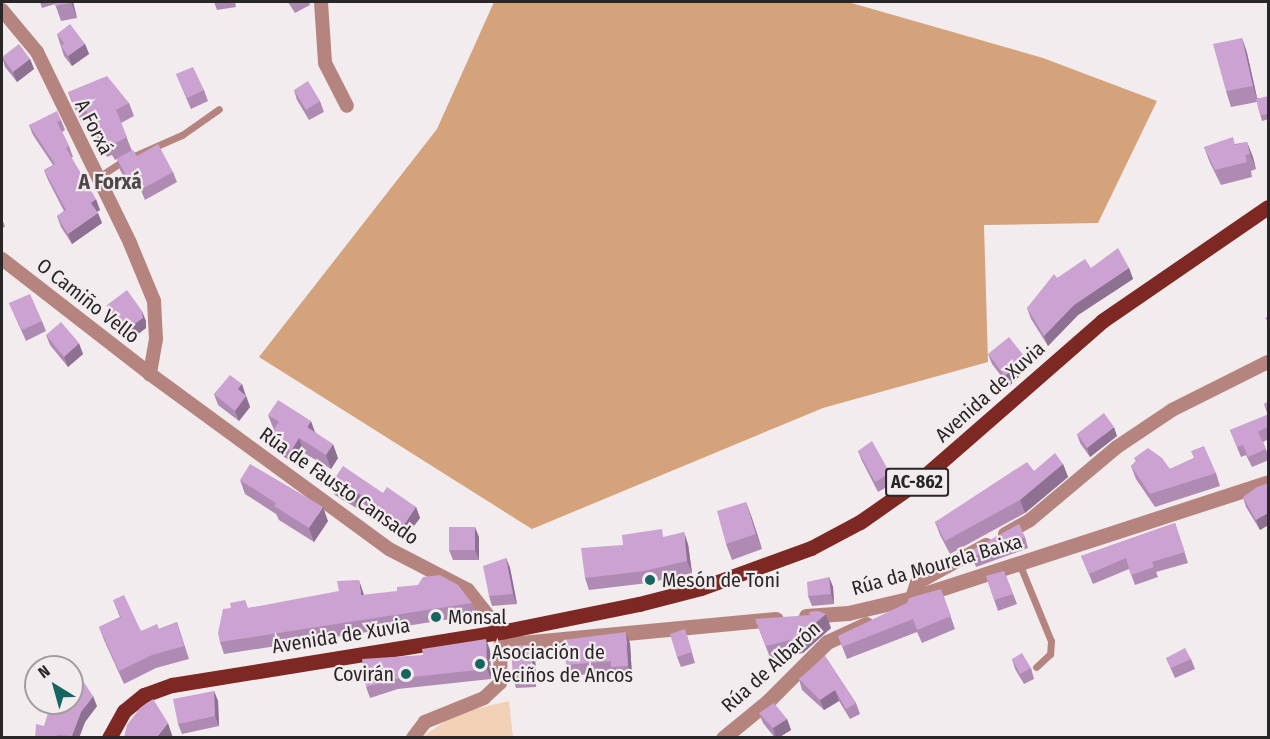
<!DOCTYPE html>
<html>
<head>
<meta charset="utf-8">
<style>
	body { margin:0 }
	#map { position:relative; width:1270px; height:739px; overflow:hidden; background:#f3ecee; font-family:"Fira Sans Condensed",sans-serif }
	div>[style] { position:absolute }
	.green>* { inset:0; background:#f2d0b6 }
	.forest>* { inset:0; background:#d4a27b }
	.service>* { height:7px; margin:-3.5px; padding:0 3.5px; transform-origin:3.5px; border-radius:3.5px; background:#b6847e }
	.minor>* { height:14px; margin:-7px; padding:0 7px; transform-origin:7px; border-radius:7px; background:#b6847e }
	.tertiary>* { height:15px; margin:-7.5px; padding:0 7.5px; transform-origin:7.5px; border-radius:7.5px; background:#b6847e }
	.primary>* { height:15px; margin:-7.5px; padding:0 7.5px; transform-origin:7.5px; border-radius:7.5px; background:#7d2823 }
	.wall>* { inset:0; background:#af8bb4 }
	.shaded-wall>* { inset:0; background:#8e7192 }
	.building>* { inset:0; background:#cba2d1 }
	.dots>* { width:16px; height:16px; translate:-50% -50%; box-sizing:border-box; border:3px solid #f3ecee; border-radius:50% }
	span { translate:-50% -50%; white-space:nowrap; text-align:center; line-height:1.15; -webkit-text-stroke:4.5px #f3ecee; paint-order:stroke }
	.shield-label span { padding:2px 4px; background:#f3ecee; border:2px solid; border-radius:4px; -webkit-text-stroke-width:0 }
	.shield-label { font-size:18px; color:#292627; font-weight:700 }
	.street-label { font-size:20px; color:#292627 }
	.poi-label { font-size:20px; color:#292627 }
	.left { translate:0 -50%; text-align:left }
	.right { translate:-100% -50%; text-align:right }
	.neighbourhood-label { font-size:21px; color:#4e484a; font-weight:700 }
	.frame { position:absolute; inset:0; border:3px solid #292627; pointer-events:none }
	.north { position:absolute; left:24px; top:655px; width:60px; height:60px; box-sizing:border-box; background:#f3ecee; border:2px solid #a29d9e; border-radius:50%; rotate:323deg; font-size:16px; font-weight:700; line-height:24px; text-align:center; color:#292627 }
	.north::after { content:''; display:block; margin:auto; width:21px; height:27px; background:#166561; clip-path:polygon(50% 0,100% 100%,50% 72%,0 100%) }
</style>
</head>
<body>
<div id="map">
	<div class="green">
		<div style="clip-path:polygon(509px 701px,513px 737px,421px 738px,457px 713px)"></div>
	</div>
	<div class="forest">
		<div style="clip-path:polygon(494px 2px,848px 2px,1043px 58px,1157px 101px,1098px 223px,984px 225px,988px 362px,823px 408px,532px 529px,259px 357px,437px 129px)"></div>
	</div>
	<div class="service">
		<div style="left:97px;top:178px;width:33px;rotate:-33deg"></div>
		<div style="left:125px;top:160px;width:62px;rotate:-23.7deg"></div>
		<div style="left:182px;top:135px;width:45px;rotate:-35.1deg"></div>
		<div style="left:1019px;top:563px;width:84px;rotate:67.7deg"></div>
		<div style="left:1051px;top:641px;width:13px;rotate:94deg"></div>
		<div style="left:1050px;top:654px;width:19px;rotate:137deg"></div>
	</div>
	<div class="minor">
		<div style="left:321px;top:2px;width:61px;rotate:86.2deg"></div>
		<div style="left:325px;top:63px;width:48px;rotate:62.9deg"></div>
		<div style="left:2px;top:10px;width:55px;rotate:50.2deg"></div>
		<div style="left:37px;top:52px;width:212px;rotate:64deg"></div>
		<div style="left:130px;top:243px;width:63px;rotate:67.5deg"></div>
		<div style="left:154px;top:301px;width:38px;rotate:87deg"></div>
		<div style="left:156px;top:339px;width:36px;rotate:100deg"></div>
		<div style="left:2px;top:259px;width:187px;rotate:37.8deg"></div>
		<div style="left:150px;top:374px;width:296px;rotate:36.2deg"></div>
		<div style="left:389px;top:549px;width:89px;rotate:27.4deg"></div>
		<div style="left:468px;top:590px;width:53px;rotate:51.8deg"></div>
		<div style="left:501px;top:632px;width:51px;rotate:91.1deg"></div>
		<div style="left:500px;top:683px;width:22px;rotate:137deg"></div>
		<div style="left:484px;top:698px;width:64px;rotate:157.9deg"></div>
		<div style="left:425px;top:722px;width:20px;rotate:127deg"></div>
		<div style="left:1005px;top:534px;width:29px;rotate:-29deg"></div>
		<div style="left:1030px;top:520px;width:114px;rotate:-40deg"></div>
		<div style="left:1117px;top:447px;width:66px;rotate:-33.9deg"></div>
		<div style="left:1172px;top:410px;width:107px;rotate:-26.6deg"></div>
		<div style="left:912px;top:598px;width:16px;rotate:-72deg"></div>
		<div style="left:917px;top:583px;width:79px;rotate:-28.8deg"></div>
	</div>
	<div class="tertiary">
		<div style="left:806px;top:616px;width:42px;rotate:-4.1deg"></div>
		<div style="left:848px;top:613px;width:66px;rotate:-13.2deg"></div>
		<div style="left:912px;top:598px;width:374px;rotate:-18deg"></div>
		<div style="left:501px;top:632px;width:23px;rotate:29deg"></div>
		<div style="left:521px;top:643px;width:256px;rotate:-5.4deg"></div>
		<div style="left:723px;top:738px;width:58px;rotate:-39.4deg"></div>
		<div style="left:768px;top:701px;width:83px;rotate:-45deg"></div>
		<div style="left:827px;top:642px;width:43px;rotate:-24.8deg"></div>
	</div>
	<div class="primary">
		<div style="left:109px;top:738px;width:31px;rotate:-61deg"></div>
		<div style="left:124px;top:711px;width:26px;rotate:-39deg"></div>
		<div style="left:144px;top:695px;width:30px;rotate:-20deg"></div>
		<div style="left:172px;top:685px;width:333px;rotate:-9.2deg"></div>
		<div style="left:501px;top:632px;width:141px;rotate:-11.5deg"></div>
		<div style="left:639px;top:604px;width:64px;rotate:-14.5deg"></div>
		<div style="left:701px;top:588px;width:117px;rotate:-20deg"></div>
		<div style="left:811px;top:548px;width:55px;rotate:-28deg"></div>
		<div style="left:860px;top:522px;width:73px;rotate:-35deg"></div>
		<div style="left:920px;top:480px;width:242px;rotate:-41.1deg"></div>
		<div style="left:1102px;top:321px;width:201px;rotate:-34.5deg"></div>
	</div>
	<div class="wall">
		<div style="clip-path:polygon(40px 2px,73px 2px,77px 18px,61px 21px,55px 4px,42px 8px)"></div>
		<div style="clip-path:polygon(214px 2px,235px 2px,236px 7px,217px 10px)"></div>
		<div style="clip-path:polygon(288px 2px,309px 2px,310px 5px,295px 13px)"></div>
		<div style="clip-path:polygon(57px 34px,85px 44px,89px 54px,72px 66px,64px 56px)"></div>
		<div style="clip-path:polygon(1242px 38px,1247px 53px,1257px 98px,1269px 98px,1269px 119px,1262px 121px,1257px 102px,1231px 107px,1226px 91px)"></div>
		<div style="clip-path:polygon(2px 57px,30px 59px,34px 69px,17px 82px,5px 67px)"></div>
		<div style="clip-path:polygon(176px 74px,204px 90px,208px 101px,191px 109px)"></div>
		<div style="clip-path:polygon(294px 90px,320px 101px,324px 112px,309px 120px,297px 100px)"></div>
		<div style="clip-path:polygon(68px 92px,129px 103px,134px 116px,121px 123px,132px 151px,115px 160px,112px 155px,107px 157px,88px 120px,82px 123px,73px 105px)"></div>
		<div style="clip-path:polygon(61px 120px,65px 130px,62px 132px,69px 146px,73px 157px,71px 158px,100px 210px,97px 212px,102px 223px,72px 244px,61px 227px,57px 216px,64px 211px,48px 180px,44px 170px,53px 165px,33px 135px,29px 125px)"></div>
		<div style="clip-path:polygon(1247px 142px,1256px 169px,1251px 171px,1252px 177px,1221px 185px,1210px 163px,1204px 147px,1235px 144px)"></div>
		<div style="clip-path:polygon(137px 156px,173px 172px,177px 182px,145px 200px,138px 183px,130px 188px,120px 170px,117px 159px)"></div>
		<div style="clip-path:polygon(2px 218px,5px 227px,2px 228px)"></div>
		<div style="clip-path:polygon(1091px 268px,1129px 268px,1133px 279px,1078px 315px,1048px 346px,1031px 319px,1027px 308px,1057px 278px)"></div>
		<div style="clip-path:polygon(9px 303px,42px 321px,46px 331px,26px 341px)"></div>
		<div style="clip-path:polygon(107px 305px,146px 321px,146px 328px,130px 340px,111px 315px)"></div>
		<div style="clip-path:polygon(46px 335px,83px 354px,68px 367px,50px 345px)"></div>
		<div style="clip-path:polygon(988px 354px,1027px 366px,1020px 371px,1021px 375px,1009px 386px,992px 364px)"></div>
		<div style="clip-path:polygon(242px 384px,250px 407px,239px 421px,218px 405px,214px 394px)"></div>
		<div style="clip-path:polygon(1269px 401px,1269px 439px,1263px 442px,1269px 457px,1269px 460px,1252px 467px,1246px 455px,1241px 457px,1230px 430px,1268px 415px,1264px 404px)"></div>
		<div style="clip-path:polygon(268px 415px,315px 432px,338px 458px,331px 469px,304px 453px,296px 465px,274px 450px,269px 436px,274px 430px)"></div>
		<div style="clip-path:polygon(1077px 434px,1117px 436px,1090px 457px,1080px 443px)"></div>
		<div style="clip-path:polygon(858px 451px,890px 473px,894px 483px,878px 492px,862px 461px)"></div>
		<div style="clip-path:polygon(1134px 458px,1170px 469px,1194px 458px,1216px 473px,1220px 486px,1155px 507px,1136px 479px,1131px 466px,1136px 461px)"></div>
		<div style="clip-path:polygon(1063px 464px,1068px 477px,1025px 513px,950px 554px,940px 535px,935px 522px,1034px 471px)"></div>
		<div style="clip-path:polygon(240px 480px,328px 521px,314px 542px,279px 520px,276px 514px,245px 494px)"></div>
		<div style="clip-path:polygon(1269px 483px,1260px 530px,1246px 507px,1243px 497px)"></div>
		<div style="clip-path:polygon(331px 484px,383px 493px,416px 507px,420px 518px,407px 535px,362px 503px,358px 509px,335px 495px)"></div>
		<div style="clip-path:polygon(746px 502px,762px 549px,732px 560px,726px 544px)"></div>
		<div style="clip-path:polygon(1175px 523px,1188px 563px,1156px 572px,1158px 577px,1135px 585px,1129px 569px,1093px 584px,1081px 556px)"></div>
		<div style="clip-path:polygon(479px 537px,479px 560px,453px 560px,449px 550px)"></div>
		<div style="clip-path:polygon(665px 537px,688px 544px,692px 573px,648px 583px,589px 590px,585px 578px,623px 545px)"></div>
		<div style="clip-path:polygon(1025px 537px,1028px 548px,976px 567px,970px 551px)"></div>
		<div style="clip-path:polygon(506px 558px,510px 568px,517px 604px,492px 606px,489px 596px)"></div>
		<div style="clip-path:polygon(1004px 571px,1017px 604px,998px 611px,986px 576px)"></div>
		<div style="clip-path:polygon(829px 577px,833px 587px,834px 604px,812px 606px,808px 596px)"></div>
		<div style="clip-path:polygon(941px 589px,955px 629px,922px 643px,917px 632px,847px 659px,838px 636px)"></div>
		<div style="clip-path:polygon(363px 592px,364px 595px,472px 603px,477px 615px,224px 654px,220px 642px,248px 608px)"></div>
		<div style="clip-path:polygon(113px 600px,141px 631px,159px 629px,177px 622px,189px 659px,156px 668px,124px 684px,104px 640px,99px 627px,120px 617px)"></div>
		<div style="clip-path:polygon(755px 619px,831px 628px,803px 653px,771px 660px)"></div>
		<div style="clip-path:polygon(685px 629px,695px 663px,681px 667px,677px 657px)"></div>
		<div style="clip-path:polygon(630px 643px,632px 676px,615px 678px,613px 672px,569px 676px,566px 665px)"></div>
		<div style="clip-path:polygon(531px 645px,535px 655px,536px 687px,516px 688px,513px 678px)"></div>
		<div style="clip-path:polygon(490px 650px,491px 679px,398px 689px,370px 698px,366px 687px,423px 655px)"></div>
		<div style="clip-path:polygon(825px 656px,856px 703px,860px 714px,850px 719px,839px 701px,824px 710px,802px 690px,799px 679px)"></div>
		<div style="clip-path:polygon(1166px 658px,1191px 659px,1195px 669px,1175px 678px)"></div>
		<div style="clip-path:polygon(1012px 659px,1031px 668px,1034px 679px,1024px 684px,1015px 669px)"></div>
		<div style="clip-path:polygon(214px 691px,218px 701px,219px 726px,182px 734px,178px 724px)"></div>
		<div style="clip-path:polygon(63px 706px,97px 706px,85px 722px,79px 738px,35px 738px,44px 726px)"></div>
		<div style="clip-path:polygon(759px 713px,787px 719px,791px 730px,778px 738px,775px 738px,763px 723px)"></div>
	</div>
	<div class="shaded-wall">
		<div style="clip-path:polygon(71px 2px,73px 2px,77px 18px)"></div>
		<div style="clip-path:polygon(1242px 38px,1247px 53px,1258px 102px,1253px 86px)"></div>
		<div style="clip-path:polygon(85px 44px,89px 54px,72px 66px,68px 56px)"></div>
		<div style="clip-path:polygon(30px 59px,34px 69px,17px 82px,13px 72px)"></div>
		<div style="clip-path:polygon(1247px 142px,1253px 157px,1256px 169px,1250px 154px)"></div>
		<div style="clip-path:polygon(96px 199px,100px 210px,95px 213px,91px 203px)"></div>
		<div style="clip-path:polygon(98px 213px,102px 223px,72px 244px,68px 234px)"></div>
		<div style="clip-path:polygon(1129px 268px,1133px 279px,1078px 315px,1048px 346px,1044px 336px,1074px 305px)"></div>
		<div style="clip-path:polygon(142px 311px,146px 321px,146px 328px,130px 340px,126px 330px)"></div>
		<div style="clip-path:polygon(79px 343px,83px 354px,68px 367px,64px 357px)"></div>
		<div style="clip-path:polygon(1024px 356px,1027px 366px,1020px 371px,1021px 375px,1009px 386px,1005px 376px,1015px 362px)"></div>
		<div style="clip-path:polygon(242px 384px,245px 395px,241px 400px,238px 389px)"></div>
		<div style="clip-path:polygon(246px 396px,250px 407px,239px 421px,235px 411px)"></div>
		<div style="clip-path:polygon(311px 421px,316px 435px,307px 427px)"></div>
		<div style="clip-path:polygon(1114px 427px,1117px 436px,1090px 457px,1087px 448px)"></div>
		<div style="clip-path:polygon(299px 438px,304px 453px,296px 465px,291px 451px)"></div>
		<div style="clip-path:polygon(333px 444px,338px 458px,331px 469px,326px 455px)"></div>
		<div style="clip-path:polygon(1063px 464px,1068px 477px,1025px 513px,1020px 500px)"></div>
		<div style="clip-path:polygon(358px 493px,362px 503px,358px 509px,354px 499px)"></div>
		<div style="clip-path:polygon(746px 502px,752px 518px,762px 549px,756px 534px)"></div>
		<div style="clip-path:polygon(323px 507px,328px 521px,314px 542px,309px 528px)"></div>
		<div style="clip-path:polygon(416px 507px,420px 518px,407px 535px,404px 525px)"></div>
		<div style="clip-path:polygon(1269px 512px,1269px 525px,1260px 530px,1256px 520px)"></div>
		<div style="clip-path:polygon(475px 527px,479px 537px,479px 560px,475px 550px)"></div>
		<div style="clip-path:polygon(684px 532px,688px 544px,692px 573px,687px 561px)"></div>
		<div style="clip-path:polygon(506px 558px,510px 568px,517px 604px,513px 594px)"></div>
		<div style="clip-path:polygon(829px 577px,833px 587px,834px 604px,831px 594px)"></div>
		<div style="clip-path:polygon(359px 580px,363px 592px,366px 608px,361px 595px)"></div>
		<div style="clip-path:polygon(826px 614px,831px 628px,803px 653px,798px 638px)"></div>
		<div style="clip-path:polygon(626px 632px,630px 643px,632px 676px,628px 666px)"></div>
		<div style="clip-path:polygon(486px 639px,490px 650px,491px 679px,487px 669px)"></div>
		<div style="clip-path:polygon(531px 645px,535px 655px,536px 687px,533px 677px)"></div>
		<div style="clip-path:polygon(835px 690px,839px 701px,824px 710px,820px 700px)"></div>
		<div style="clip-path:polygon(214px 691px,218px 701px,219px 726px,215px 716px)"></div>
		<div style="clip-path:polygon(93px 696px,97px 706px,85px 722px,79px 738px,73px 738px,72px 736px,81px 712px)"></div>
		<div style="clip-path:polygon(787px 719px,791px 730px,778px 738px,776px 738px,773px 728px)"></div>
		<div style="clip-path:polygon(168px 723px,173px 738px,156px 738px)"></div>
	</div>
	<div class="building">
		<div style="clip-path:polygon(54px 2px,71px 2px,71px 3px,55px 6px)"></div>
		<div style="clip-path:polygon(70px 24px,85px 44px,68px 56px,61px 46px,64px 43px,57px 34px)"></div>
		<div style="clip-path:polygon(1242px 38px,1253px 86px,1226px 91px,1213px 44px)"></div>
		<div style="clip-path:polygon(19px 44px,30px 59px,13px 72px,2px 57px)"></div>
		<div style="clip-path:polygon(193px 67px,204px 90px,187px 98px,176px 74px)"></div>
		<div style="clip-path:polygon(107px 76px,129px 103px,116px 110px,127px 137px,110px 146px,107px 141px,102px 144px,84px 106px,77px 109px,68px 92px)"></div>
		<div style="clip-path:polygon(308px 81px,320px 101px,306px 110px,294px 90px)"></div>
		<div style="clip-path:polygon(1268px 96px,1269px 114px,1260px 115px,1256px 99px)"></div>
		<div style="clip-path:polygon(57px 111px,61px 120px,57px 122px,69px 146px,66px 148px,96px 199px,91px 203px,98px 213px,68px 234px,57px 216px,66px 210px,44px 170px,55px 164px,29px 125px)"></div>
		<div style="clip-path:polygon(1233px 137px,1235px 145px,1247px 142px,1250px 154px,1245px 155px,1247px 162px,1215px 170px,1204px 147px)"></div>
		<div style="clip-path:polygon(158px 144px,173px 172px,142px 189px,134px 173px,127px 177px,117px 159px,133px 150px,137px 156px)"></div>
		<div style="clip-path:polygon(1118px 248px,1129px 268px,1074px 305px,1044px 336px,1027px 308px,1054px 274px,1057px 278px,1085px 259px,1091px 268px)"></div>
		<div style="clip-path:polygon(127px 290px,142px 311px,143px 318px,126px 330px,107px 305px)"></div>
		<div style="clip-path:polygon(30px 294px,42px 321px,22px 330px,9px 303px)"></div>
		<div style="clip-path:polygon(1269px 316px,1269px 324px,1265px 318px)"></div>
		<div style="clip-path:polygon(61px 322px,79px 343px,64px 357px,46px 335px)"></div>
		<div style="clip-path:polygon(1009px 337px,1024px 356px,1015px 362px,1017px 365px,1005px 376px,988px 354px)"></div>
		<div style="clip-path:polygon(230px 375px,242px 384px,238px 389px,246px 396px,235px 411px,214px 394px)"></div>
		<div style="clip-path:polygon(278px 400px,311px 421px,307px 427px,333px 444px,326px 455px,299px 438px,291px 451px,269px 436px,279px 422px,268px 415px)"></div>
		<div style="clip-path:polygon(1269px 401px,1269px 412px,1264px 404px)"></div>
		<div style="clip-path:polygon(1104px 413px,1114px 427px,1087px 448px,1077px 434px)"></div>
		<div style="clip-path:polygon(1269px 414px,1269px 426px,1258px 432px,1266px 449px,1248px 457px,1243px 445px,1237px 447px,1230px 430px)"></div>
		<div style="clip-path:polygon(872px 441px,890px 473px,875px 482px,858px 451px)"></div>
		<div style="clip-path:polygon(1204px 446px,1216px 473px,1150px 494px,1131px 466px,1137px 461px,1134px 458px,1148px 448px,1162px 458px,1170px 469px,1194px 458px,1191px 451px)"></div>
		<div style="clip-path:polygon(1055px 453px,1063px 464px,1020px 500px,945px 541px,935px 522px,1027px 462px,1034px 471px)"></div>
		<div style="clip-path:polygon(250px 464px,323px 507px,309px 528px,274px 506px,276px 503px,240px 480px)"></div>
		<div style="clip-path:polygon(343px 466px,383px 493px,387px 487px,416px 507px,404px 525px,358px 493px,354px 499px,331px 484px)"></div>
		<div style="clip-path:polygon(1269px 483px,1269px 512px,1256px 520px,1243px 497px,1257px 487px)"></div>
		<div style="clip-path:polygon(746px 502px,756px 534px,726px 544px,717px 511px)"></div>
		<div style="clip-path:polygon(1175px 523px,1185px 552px,1152px 562px,1154px 567px,1131px 575px,1126px 558px,1089px 574px,1081px 556px)"></div>
		<div style="clip-path:polygon(1019px 524px,1025px 537px,972px 557px,970px 551px)"></div>
		<div style="clip-path:polygon(449px 527px,475px 527px,475px 550px,449px 550px)"></div>
		<div style="clip-path:polygon(662px 529px,663px 537px,684px 532px,687px 561px,644px 571px,585px 578px,581px 548px,623px 545px,622px 535px)"></div>
		<div style="clip-path:polygon(506px 558px,513px 594px,489px 596px,483px 566px)"></div>
		<div style="clip-path:polygon(1004px 571px,1013px 594px,994px 600px,986px 576px)"></div>
		<div style="clip-path:polygon(440px 575px,458px 585px,472px 603px,220px 642px,218px 633px,223px 609px,231px 608px,230px 603px,245px 600px,248px 608px,339px 591px,337px 581px,359px 580px,361px 595px,397px 591px,397px 587px,418px 585px,423px 577px)"></div>
		<div style="clip-path:polygon(829px 577px,831px 594px,808px 596px,807px 582px)"></div>
		<div style="clip-path:polygon(941px 589px,951px 616px,917px 630px,913px 619px,842px 647px,838px 636px,907px 603px,909px 598px)"></div>
		<div style="clip-path:polygon(124px 595px,141px 631px,157px 624px,159px 629px,177px 622px,184px 646px,152px 655px,119px 671px,99px 627px,121px 617px,113px 600px)"></div>
		<div style="clip-path:polygon(818px 611px,826px 614px,798px 638px,766px 646px,755px 619px,810px 615px,809px 612px)"></div>
		<div style="clip-path:polygon(685px 629px,692px 652px,677px 657px,670px 634px)"></div>
		<div style="clip-path:polygon(626px 632px,628px 666px,611px 667px,611px 661px,566px 665px,563px 640px)"></div>
		<div style="clip-path:polygon(486px 639px,487px 669px,394px 679px,366px 687px,362px 659px,423px 655px,422px 649px)"></div>
		<div style="clip-path:polygon(531px 645px,533px 677px,513px 678px,511px 646px)"></div>
		<div style="clip-path:polygon(1185px 648px,1191px 659px,1171px 668px,1166px 658px)"></div>
		<div style="clip-path:polygon(1022px 653px,1031px 668px,1020px 674px,1012px 659px)"></div>
		<div style="clip-path:polygon(825px 656px,856px 703px,846px 709px,835px 690px,820px 700px,799px 679px)"></div>
		<div style="clip-path:polygon(83px 681px,93px 696px,81px 712px,72px 736px,57px 735px,58px 738px,35px 738px,36px 724px,44px 726px,51px 703px,63px 706px,66px 703px,72px 703px,72px 695px)"></div>
		<div style="clip-path:polygon(214px 691px,215px 716px,178px 724px,173px 699px)"></div>
		<div style="clip-path:polygon(153px 699px,168px 723px,156px 738px,124px 738px,127px 725px,140px 708px)"></div>
		<div style="clip-path:polygon(774px 703px,787px 719px,773px 728px,759px 713px)"></div>
	</div>
	<div class="dots">
		<div style="left:650px;top:580px;background:#166561"></div>
		<div style="left:436px;top:617px;background:#166561"></div>
		<div style="left:480px;top:664px;background:#166561"></div>
		<div style="left:406px;top:674px;background:#166561"></div>
	</div>
	<div class="shield-label">
		<span style="left:917px;top:482px">AC-862</span>
	</div>
	<div class="street-label">
		<span style="left:94px;top:127px;rotate:63deg">A Forxá</span>
		<span style="left:88px;top:301px;rotate:38deg">O Camiño Vello</span>
		<span style="left:990px;top:392px;rotate:-42deg">Avenida de Xuvia</span>
		<span style="left:339px;top:486px;rotate:35deg">Rúa de Fausto Cansado</span>
		<span style="left:937px;top:565px;rotate:-16deg">Rúa da Mourela Baixa</span>
		<span style="left:341px;top:636px;rotate:-9deg">Avenida de Xuvia</span>
		<span style="left:771px;top:667px;rotate:-42deg">Rúa de Albarón</span>
	</div>
	<div class="poi-label">
		<span class="left" style="left:662px;top:580px">Mesón de Toni</span>
		<span class="left" style="left:448px;top:617px">Monsal</span>
		<span class="left" style="left:492px;top:664px">Asociación de<br>Veciños de Ancos</span>
		<span class="right" style="left:394px;top:674px">Covirán</span>
	</div>
	<div class="neighbourhood-label">
		<span style="left:110px;top:182px">A Forxá</span>
	</div>
	<div class="frame"></div>
	<div class="north">N</div>
</div>
</body>
</html>
